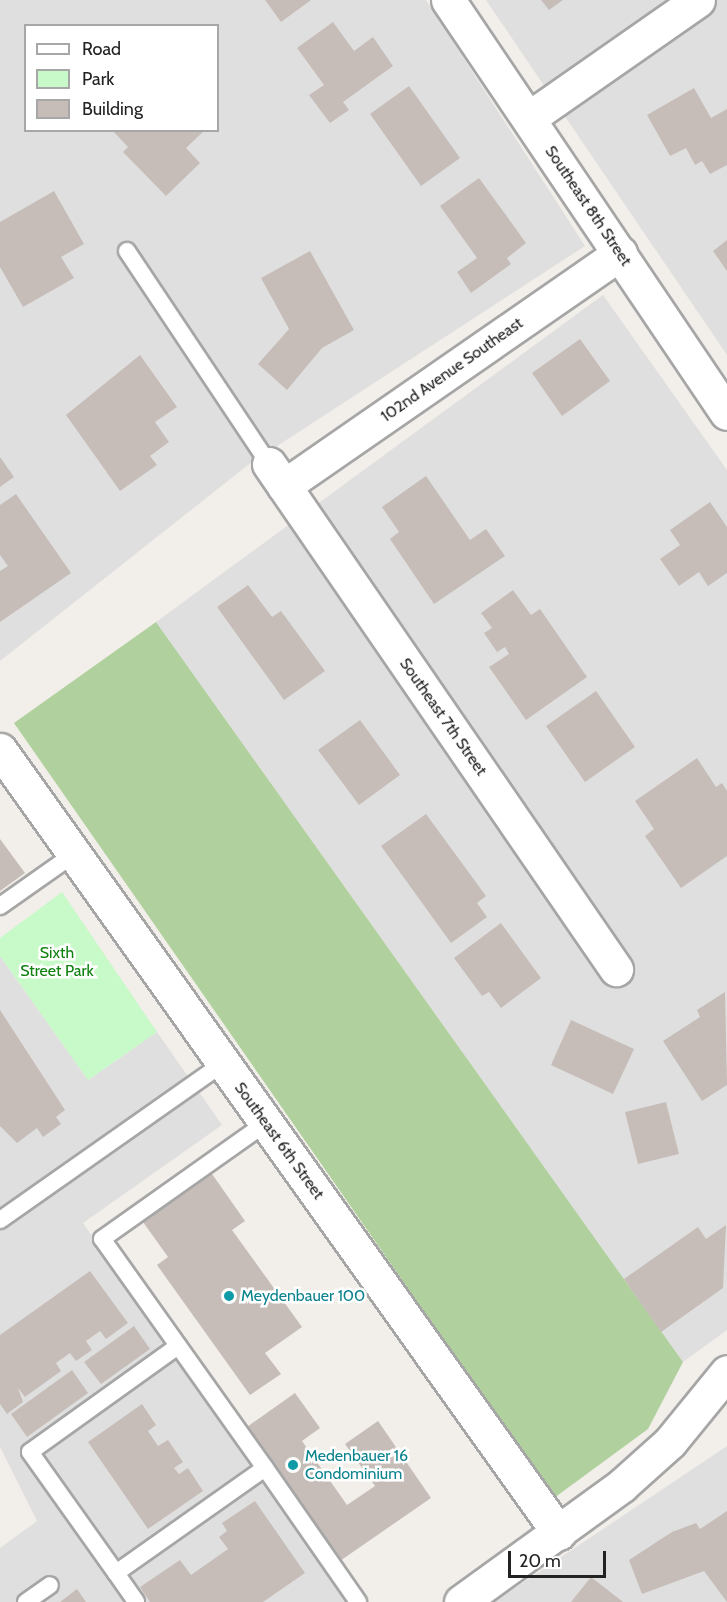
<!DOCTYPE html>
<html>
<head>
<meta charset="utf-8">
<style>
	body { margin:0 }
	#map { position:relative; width:727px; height:1602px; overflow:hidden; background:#f2eee9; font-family:Cabin,sans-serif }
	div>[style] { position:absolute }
	.residential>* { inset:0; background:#e0dfdf }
	.forest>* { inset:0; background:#b0d09e }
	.park>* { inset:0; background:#c8f9c8 }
	.building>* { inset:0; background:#c6bdb8 }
	.roads { filter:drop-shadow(2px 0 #a6a6a6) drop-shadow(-2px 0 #a6a6a6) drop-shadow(0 2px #a6a6a6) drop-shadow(0 -2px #a6a6a6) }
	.lane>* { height:16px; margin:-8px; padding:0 8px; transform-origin:8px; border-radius:8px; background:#fff }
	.street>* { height:33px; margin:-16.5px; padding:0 16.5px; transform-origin:16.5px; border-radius:16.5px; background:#fff }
	.dots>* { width:16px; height:16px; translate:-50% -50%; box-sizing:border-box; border:3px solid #fff; border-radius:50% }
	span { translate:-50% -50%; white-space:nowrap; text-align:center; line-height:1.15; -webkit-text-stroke:5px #fff; paint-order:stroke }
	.street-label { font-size:16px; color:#222 }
	.park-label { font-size:16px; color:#0e810f }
	.culture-label { font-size:16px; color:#0d838f }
	.left { translate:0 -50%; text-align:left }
	.legend { position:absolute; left:24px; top:24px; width:195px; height:108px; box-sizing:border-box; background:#fff; border:2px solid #a7a7a7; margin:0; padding:8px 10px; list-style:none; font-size:18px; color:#222 }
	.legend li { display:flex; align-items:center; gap:12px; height:30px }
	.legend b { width:30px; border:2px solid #a7a7a7 }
	.scale { position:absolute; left:508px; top:1551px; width:98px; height:27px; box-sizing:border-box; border:3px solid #222; border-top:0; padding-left:8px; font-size:18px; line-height:21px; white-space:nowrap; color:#222; -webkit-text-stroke:4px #fff; paint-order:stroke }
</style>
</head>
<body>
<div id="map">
	<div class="residential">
		<div style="clip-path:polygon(evenodd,0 0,426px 0,585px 246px,248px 465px,0 661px,0 0,26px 26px,218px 26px,218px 130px,26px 130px,26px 26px)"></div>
		<div style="clip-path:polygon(486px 0,727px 0,727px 355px)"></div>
		<div style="clip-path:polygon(603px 295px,727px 470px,727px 1330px,683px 1362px,156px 622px)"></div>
		<div style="clip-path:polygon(0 956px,88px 1080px,157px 1032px,222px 1125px,83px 1223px,346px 1602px,0 1602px,0 1548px,37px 1521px,0 1447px)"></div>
		<div style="clip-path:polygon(727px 1446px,727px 1602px,494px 1602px)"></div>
	</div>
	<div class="forest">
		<div style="clip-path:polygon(156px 622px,683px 1362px,648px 1429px,554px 1498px,14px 723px)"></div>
	</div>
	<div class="park">
		<div style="clip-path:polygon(62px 892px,157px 1032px,88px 1080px,0 956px,0 938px)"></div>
	</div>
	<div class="building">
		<div style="clip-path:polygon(265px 0,311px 0,281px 22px)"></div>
		<div style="clip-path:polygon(541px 0,563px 0,549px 10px)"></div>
		<div style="clip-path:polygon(333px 22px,354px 51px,373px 37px,393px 66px,343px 102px,349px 110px,330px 123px,309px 95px,324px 85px,297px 48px)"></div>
		<div style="clip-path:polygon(409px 86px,460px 158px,421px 186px,370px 114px)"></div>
		<div style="clip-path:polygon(694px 88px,711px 118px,727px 109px,727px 165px,710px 174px,702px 161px,695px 165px,686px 148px,670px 156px,647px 115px)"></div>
		<div style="clip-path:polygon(112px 130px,205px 130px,186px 148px,200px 163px,166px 196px,123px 152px,128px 147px)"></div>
		<div style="clip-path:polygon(479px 178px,526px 243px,507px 258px,511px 264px,471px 293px,457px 272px,477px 258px,440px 206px)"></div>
		<div style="clip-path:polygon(54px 191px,84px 244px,61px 257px,74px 278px,23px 307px,0 267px,0 222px)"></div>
		<div style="clip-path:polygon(727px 240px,727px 271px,713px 251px)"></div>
		<div style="clip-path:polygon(310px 251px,354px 330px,322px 348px,287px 390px,258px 364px,289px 329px,261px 278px)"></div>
		<div style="clip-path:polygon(580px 339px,610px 381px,562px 416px,532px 373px)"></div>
		<div style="clip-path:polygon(140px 355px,177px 407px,155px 422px,169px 442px,150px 456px,157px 465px,120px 491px,66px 415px)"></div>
		<div style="clip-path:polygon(0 457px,14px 477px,0 487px)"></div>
		<div style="clip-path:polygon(426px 476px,470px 540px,486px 529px,505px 556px,434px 604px,390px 539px,399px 532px,382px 507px)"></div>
		<div style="clip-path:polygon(16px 494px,71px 573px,0 622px,0 571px,8px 566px,0 555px,0 505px)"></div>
		<div style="clip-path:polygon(710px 502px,727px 527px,727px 573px,708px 586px,699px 572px,679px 586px,660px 559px,680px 545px,670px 530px)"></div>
		<div style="clip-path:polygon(248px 585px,272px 617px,281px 611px,325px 671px,284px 700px,217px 607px)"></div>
		<div style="clip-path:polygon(513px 590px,531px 615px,540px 609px,587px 677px,526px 720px,489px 667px,509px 654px,505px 647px,497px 652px,484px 633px,492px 628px,481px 613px)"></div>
		<div style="clip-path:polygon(596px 691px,635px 747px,585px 782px,546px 726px)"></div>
		<div style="clip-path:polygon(360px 720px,400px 775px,359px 805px,318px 750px)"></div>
		<div style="clip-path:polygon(697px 758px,716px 787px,722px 783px,727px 791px,727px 856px,681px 888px,645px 836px,654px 829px,635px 801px)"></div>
		<div style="clip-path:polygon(426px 814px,486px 896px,477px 903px,487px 917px,451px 943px,381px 846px)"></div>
		<div style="clip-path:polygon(0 839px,25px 873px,0 891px)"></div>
		<div style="clip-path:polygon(501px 923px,541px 978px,501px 1008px,489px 992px,482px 996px,454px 958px)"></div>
		<div style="clip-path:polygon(725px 992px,727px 1085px,702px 1101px,663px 1041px,700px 1017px,697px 1010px)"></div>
		<div style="clip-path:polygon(0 1010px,65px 1110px,56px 1117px,61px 1124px,43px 1137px,37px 1128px,17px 1143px,0 1126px)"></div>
		<div style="clip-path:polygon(571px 1020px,634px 1049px,613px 1094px,551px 1065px)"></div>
		<div style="clip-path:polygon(666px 1102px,679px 1154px,638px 1164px,625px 1112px)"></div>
		<div style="clip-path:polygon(212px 1174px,245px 1221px,232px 1230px,302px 1327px,265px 1353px,281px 1374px,250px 1395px,157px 1265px,168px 1257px,143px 1222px)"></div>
		<div style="clip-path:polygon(726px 1225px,723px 1288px,661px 1332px,624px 1279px,698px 1227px,706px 1239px)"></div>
		<div style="clip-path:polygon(90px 1271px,128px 1323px,106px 1339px,100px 1331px,86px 1341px,92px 1350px,76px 1361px,70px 1353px,56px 1363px,61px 1371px,25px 1397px,18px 1388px,23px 1402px,7px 1414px,0 1404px,0 1335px)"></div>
		<div style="clip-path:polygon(134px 1326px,150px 1349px,101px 1384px,84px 1362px)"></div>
		<div style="clip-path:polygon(72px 1370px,88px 1393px,27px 1437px,11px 1414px)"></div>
		<div style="clip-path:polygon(295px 1393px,320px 1428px,302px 1441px,347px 1505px,375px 1486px,345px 1444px,378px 1421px,431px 1498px,337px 1563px,244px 1429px)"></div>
		<div style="clip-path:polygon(142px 1404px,156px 1425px,148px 1431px,158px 1446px,168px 1440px,183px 1462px,174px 1468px,179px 1474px,188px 1468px,203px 1491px,148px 1529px,88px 1442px)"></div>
		<div style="clip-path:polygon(255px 1501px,305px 1573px,263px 1602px,150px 1602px,140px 1587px,180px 1560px,191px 1575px,228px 1549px,219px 1537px,227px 1531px,222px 1523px)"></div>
		<div style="clip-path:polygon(727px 1511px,727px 1602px,704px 1571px,642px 1594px,629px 1560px,672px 1532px,696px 1523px,700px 1529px)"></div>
		<div style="clip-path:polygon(591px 1577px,623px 1602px,571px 1602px)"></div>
		<div style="clip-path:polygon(77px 1589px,86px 1602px,60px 1602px)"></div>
	</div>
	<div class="roads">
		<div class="lane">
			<div style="left:127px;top:251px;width:256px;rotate:56.3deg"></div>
			<div style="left:0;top:906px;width:90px;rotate:-35.1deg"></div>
			<div style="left:0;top:1220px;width:273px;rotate:-35.1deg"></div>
			<div style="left:178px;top:1346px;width:182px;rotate:144.4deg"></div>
			<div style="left:30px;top:1452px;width:148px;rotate:54.6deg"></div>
			<div style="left:116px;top:1573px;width:182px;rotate:-35.2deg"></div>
			<div style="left:265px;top:1468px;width:281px;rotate:-125.4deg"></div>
			<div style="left:102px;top:1239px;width:201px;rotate:-35.3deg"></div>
			<div style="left:265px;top:1468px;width:163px;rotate:55.2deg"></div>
			<div style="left:116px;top:1573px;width:35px;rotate:55deg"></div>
			<div style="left:26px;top:1602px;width:29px;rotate:-35deg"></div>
		</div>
		<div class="street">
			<div style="left:448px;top:0;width:498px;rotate:56deg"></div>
			<div style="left:529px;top:118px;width:206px;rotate:-34.9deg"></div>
			<div style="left:269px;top:464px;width:613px;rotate:55.51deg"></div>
			<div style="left:284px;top:486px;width:409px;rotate:-34.7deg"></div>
			<div style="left:0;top:750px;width:962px;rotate:54.48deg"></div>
			<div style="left:461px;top:1602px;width:198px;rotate:-35.9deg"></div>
			<div style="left:621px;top:1486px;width:66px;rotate:-41.9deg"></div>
			<div style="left:670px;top:1442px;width:90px;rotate:-50.8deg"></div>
		</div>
	</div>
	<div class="dots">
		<div style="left:229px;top:1296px;background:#0f9aa8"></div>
		<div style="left:293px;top:1465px;background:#0f9aa8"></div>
	</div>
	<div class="street-label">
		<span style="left:588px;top:206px;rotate:56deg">Southeast 8th Street</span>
		<span style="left:452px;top:370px;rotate:-35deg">102nd Avenue Southeast</span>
		<span style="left:443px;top:717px;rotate:55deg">Southeast 7th Street</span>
		<span style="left:279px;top:1141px;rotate:54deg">Southeast 6th Street</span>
	</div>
	<div class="park-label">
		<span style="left:57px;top:962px">Sixth<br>Street Park</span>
	</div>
	<div class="culture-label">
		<span class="left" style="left:241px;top:1296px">Meydenbauer 100</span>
		<span class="left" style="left:305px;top:1465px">Medenbauer 16<br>Condominium</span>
	</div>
	<ul class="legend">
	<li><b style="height:8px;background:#fff"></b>Road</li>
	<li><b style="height:16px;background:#c8f9c8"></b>Park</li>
	<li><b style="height:16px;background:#c6bdb8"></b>Building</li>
	</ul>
	<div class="scale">20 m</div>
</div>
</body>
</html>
